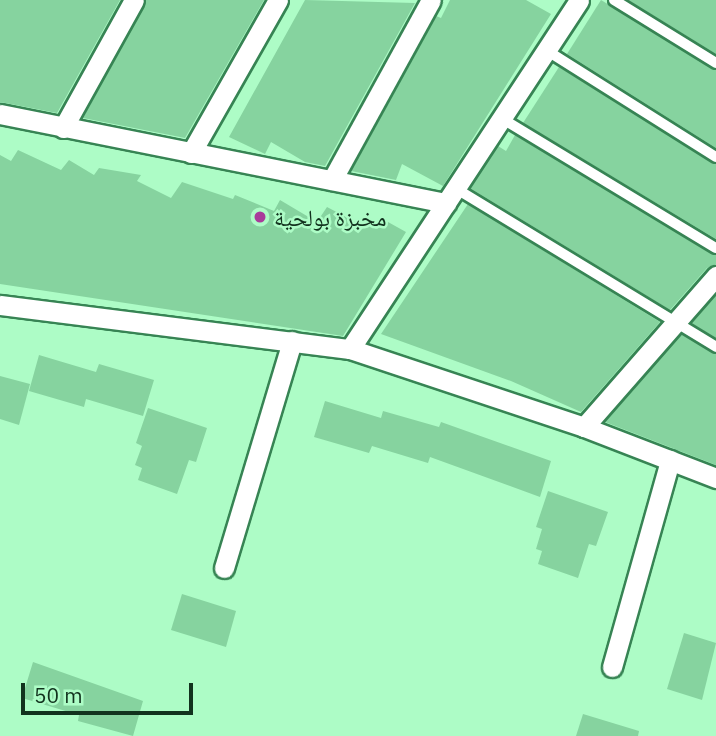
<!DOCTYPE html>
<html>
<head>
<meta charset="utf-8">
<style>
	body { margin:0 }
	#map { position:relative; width:716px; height:736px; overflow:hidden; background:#adfcc6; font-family:"IBM Plex Sans","Noto Naskh Arabic",sans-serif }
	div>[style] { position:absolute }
	.building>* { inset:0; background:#86d39f }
	.roads { filter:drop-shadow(2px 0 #378454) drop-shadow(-2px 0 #378454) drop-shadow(0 2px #378454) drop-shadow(0 -2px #378454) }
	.lane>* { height:10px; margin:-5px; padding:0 5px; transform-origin:5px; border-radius:5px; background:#fff }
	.street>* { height:19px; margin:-9.5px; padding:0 9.5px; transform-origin:9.5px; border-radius:9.5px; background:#fff }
	.dots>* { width:19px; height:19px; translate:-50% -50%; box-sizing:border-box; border:4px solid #adfcc6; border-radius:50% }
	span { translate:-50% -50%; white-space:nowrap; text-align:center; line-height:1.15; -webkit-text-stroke:5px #adfcc6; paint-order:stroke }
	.poi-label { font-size:23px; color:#12321e }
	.left { translate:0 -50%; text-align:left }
	.scale { position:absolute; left:21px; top:683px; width:172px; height:32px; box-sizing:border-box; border:4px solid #12321e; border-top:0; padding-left:9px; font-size:21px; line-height:24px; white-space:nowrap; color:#12321e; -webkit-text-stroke:5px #adfcc6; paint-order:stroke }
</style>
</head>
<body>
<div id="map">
	<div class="building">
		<div style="clip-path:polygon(0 0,120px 0,57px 113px,0 102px)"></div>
		<div style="clip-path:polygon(146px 0,264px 0,185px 138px,83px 118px)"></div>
		<div style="clip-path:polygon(305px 0,415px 3px,325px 166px,305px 162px,271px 142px,265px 154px,229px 137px)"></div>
		<div style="clip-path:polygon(450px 0,526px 0,551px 14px,443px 186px,402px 164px,396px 180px,351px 171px,436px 16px,441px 18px)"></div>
		<div style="clip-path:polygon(601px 0,716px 70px,716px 148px,567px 54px)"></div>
		<div style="clip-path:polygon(628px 0,716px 0,716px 54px)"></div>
		<div style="clip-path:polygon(559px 67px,716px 164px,716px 239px,523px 123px)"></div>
		<div style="clip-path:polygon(515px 135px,716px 255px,716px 264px,707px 268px,670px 310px,470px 188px,498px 146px,506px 151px)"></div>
		<div style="clip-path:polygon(18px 150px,61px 170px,69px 160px,94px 175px,99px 168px,141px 175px,137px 181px,171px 198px,182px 182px,233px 199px,235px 195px,274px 211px,280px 200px,317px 222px,327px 207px,365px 227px,369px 219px,384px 228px,388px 222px,406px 232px,343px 336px,0 284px,0 155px,11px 161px)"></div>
		<div style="clip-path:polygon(468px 204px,660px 322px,581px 412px,511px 381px,381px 334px)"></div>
		<div style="clip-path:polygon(716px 295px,716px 338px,691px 323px)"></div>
		<div style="clip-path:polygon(681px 334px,716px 354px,716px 465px,605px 422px)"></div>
		<div style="clip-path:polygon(39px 355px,96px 372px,99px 364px,154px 380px,143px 416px,86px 399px,84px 407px,29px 391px)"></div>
		<div style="clip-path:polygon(0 376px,30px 384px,19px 425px,0 419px)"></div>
		<div style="clip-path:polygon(325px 401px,381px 418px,383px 411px,439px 427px,441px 422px,551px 461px,540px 497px,430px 457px,428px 463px,372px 446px,369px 453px,314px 437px)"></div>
		<div style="clip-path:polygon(148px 408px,207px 428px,196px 462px,189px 460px,177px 494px,138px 480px,142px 468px,135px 465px,142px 446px,136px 443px)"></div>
		<div style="clip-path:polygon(548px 491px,608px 512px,596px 546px,589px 544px,578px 578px,538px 564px,542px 551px,536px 549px,542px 529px,536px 527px)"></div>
		<div style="clip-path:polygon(182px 594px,236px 611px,226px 647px,171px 630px)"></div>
		<div style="clip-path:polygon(684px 633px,716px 643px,702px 700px,667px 689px)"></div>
		<div style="clip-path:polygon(33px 662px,143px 701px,133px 736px,78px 721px,79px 715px,22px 698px)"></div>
		<div style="clip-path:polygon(583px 714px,639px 731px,638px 736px,576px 736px)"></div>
	</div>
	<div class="roads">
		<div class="lane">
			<div style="left:614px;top:0;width:120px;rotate:31.7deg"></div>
			<div style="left:546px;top:50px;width:201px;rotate:32.2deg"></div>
			<div style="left:501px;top:118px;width:251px;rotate:31.2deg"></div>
			<div style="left:455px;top:188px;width:306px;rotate:31.3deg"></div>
		</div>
		<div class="street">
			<div style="left:0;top:114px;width:455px;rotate:11.3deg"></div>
			<div style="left:63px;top:128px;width:146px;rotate:-61deg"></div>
			<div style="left:191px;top:153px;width:176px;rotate:-60.4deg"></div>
			<div style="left:332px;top:180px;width:205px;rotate:-61.2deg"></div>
			<div style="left:0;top:305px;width:353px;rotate:7.2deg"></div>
			<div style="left:350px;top:349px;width:247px;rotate:18.4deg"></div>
			<div style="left:584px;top:427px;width:142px;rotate:21.1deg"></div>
			<div style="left:350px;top:349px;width:417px;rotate:-56.7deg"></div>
			<div style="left:584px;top:427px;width:201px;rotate:-48.8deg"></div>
			<div style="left:224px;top:568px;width:237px;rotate:-73.3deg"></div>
			<div style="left:612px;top:667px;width:215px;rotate:-74.3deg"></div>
		</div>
	</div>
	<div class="dots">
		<div style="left:260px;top:217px;background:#a93c9a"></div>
	</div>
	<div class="poi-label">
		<span class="left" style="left:274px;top:217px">مخبزة بولحية</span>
	</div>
	<div class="scale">50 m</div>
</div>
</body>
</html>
